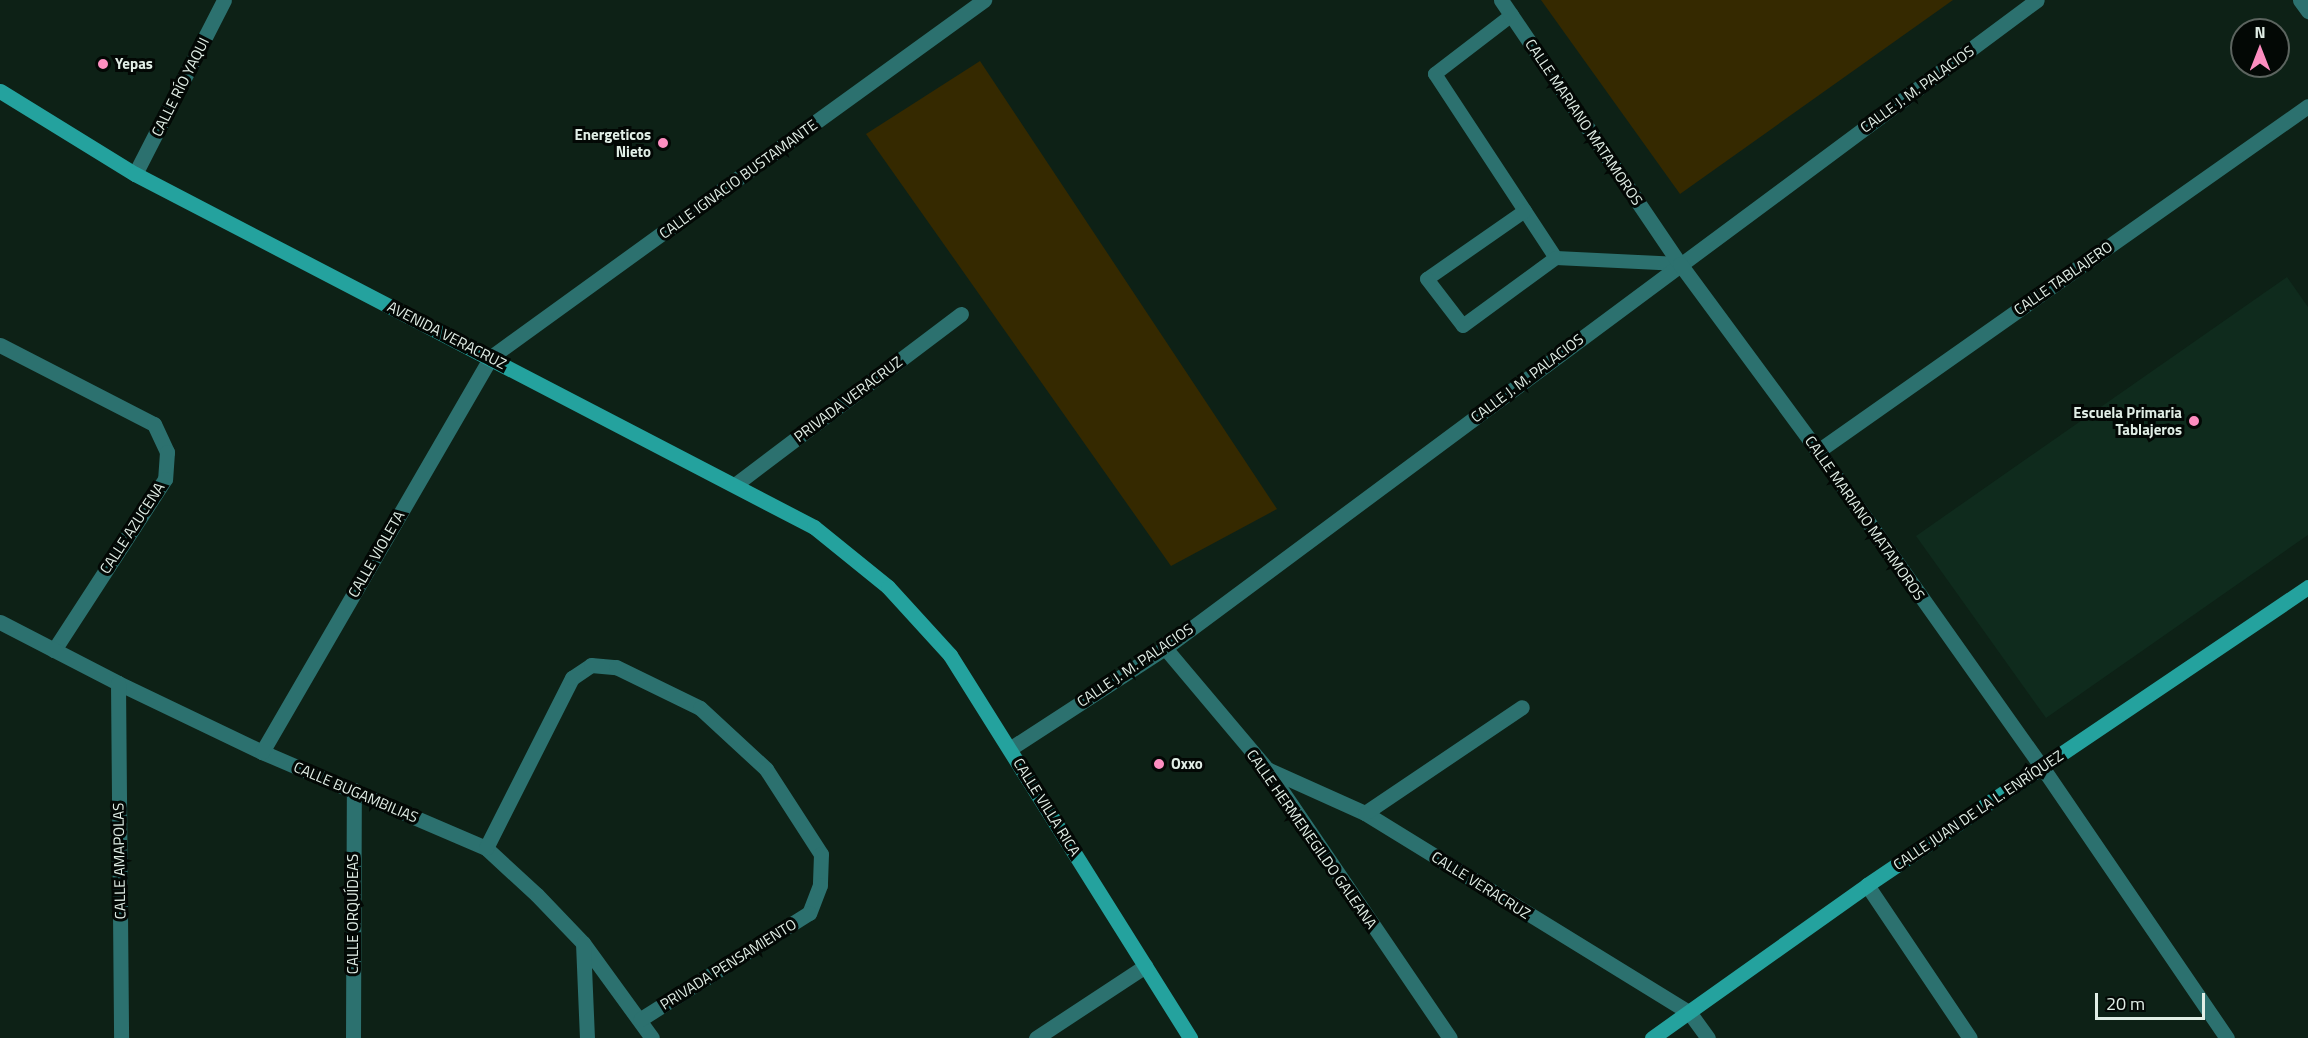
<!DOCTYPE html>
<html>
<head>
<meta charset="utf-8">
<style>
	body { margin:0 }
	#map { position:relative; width:2308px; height:1038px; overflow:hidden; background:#0d2116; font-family:"Titillium Web",sans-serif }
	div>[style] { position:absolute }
	.built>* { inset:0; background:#0f2b1d }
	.green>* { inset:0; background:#352900 }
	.service>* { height:14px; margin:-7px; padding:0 7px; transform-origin:7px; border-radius:7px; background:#2c716f }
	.minor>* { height:15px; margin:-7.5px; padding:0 7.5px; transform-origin:7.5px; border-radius:7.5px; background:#2c716f }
	.tertiary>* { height:15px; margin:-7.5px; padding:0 7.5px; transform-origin:7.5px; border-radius:7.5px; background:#2c716f }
	.secondary>* { height:15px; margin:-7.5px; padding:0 7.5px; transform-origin:7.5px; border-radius:7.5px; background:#24a29e }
	.dots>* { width:16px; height:16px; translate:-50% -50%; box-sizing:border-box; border:3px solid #030805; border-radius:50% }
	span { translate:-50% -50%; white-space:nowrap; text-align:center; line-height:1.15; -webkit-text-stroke:6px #030805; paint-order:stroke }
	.poi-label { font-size:15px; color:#e1eee6; font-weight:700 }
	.left { translate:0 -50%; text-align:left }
	.right { translate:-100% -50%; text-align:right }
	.street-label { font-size:15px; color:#e1eee6 }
	.north { position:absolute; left:2230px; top:18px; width:60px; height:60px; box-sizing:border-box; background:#030805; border:2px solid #5c645f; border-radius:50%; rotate:0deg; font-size:16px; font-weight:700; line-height:24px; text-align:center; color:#e1eee6 }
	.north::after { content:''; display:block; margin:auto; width:21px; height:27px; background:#fd8ec0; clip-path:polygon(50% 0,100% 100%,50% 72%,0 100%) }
	.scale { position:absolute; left:2095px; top:993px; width:110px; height:27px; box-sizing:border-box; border:3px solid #e1eee6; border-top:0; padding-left:8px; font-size:18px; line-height:21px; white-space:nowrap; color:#e1eee6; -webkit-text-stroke:4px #030805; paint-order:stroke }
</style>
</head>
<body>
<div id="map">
	<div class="built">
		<div style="clip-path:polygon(2287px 277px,2308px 307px,2308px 535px,2046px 718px,1916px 536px)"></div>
	</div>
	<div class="green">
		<div style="clip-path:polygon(1541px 0,1953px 0,1680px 194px)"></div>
		<div style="clip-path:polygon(980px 61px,1277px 509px,1171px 566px,866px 134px)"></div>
	</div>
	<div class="service">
		<div style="left:1512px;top:15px;width:97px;rotate:142.5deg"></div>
		<div style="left:1435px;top:74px;width:220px;rotate:56.7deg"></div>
		<div style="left:1556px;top:258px;width:124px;rotate:2.8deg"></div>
		<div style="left:1525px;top:211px;width:119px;rotate:145.2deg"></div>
		<div style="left:1427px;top:279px;width:59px;rotate:52.5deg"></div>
		<div style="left:1463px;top:326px;width:115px;rotate:-36.2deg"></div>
	</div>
	<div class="minor">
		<div style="left:135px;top:174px;width:195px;rotate:-62.9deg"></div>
		<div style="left:0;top:345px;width:173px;rotate:27.2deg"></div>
		<div style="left:154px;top:424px;width:31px;rotate:65deg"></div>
		<div style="left:167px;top:452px;width:27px;rotate:94deg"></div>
		<div style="left:165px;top:479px;width:204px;rotate:123deg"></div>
		<div style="left:1818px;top:451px;width:599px;rotate:-35.15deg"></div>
		<div style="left:736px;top:484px;width:282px;rotate:-37.1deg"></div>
		<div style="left:0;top:622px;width:133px;rotate:27.3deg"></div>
		<div style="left:118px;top:683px;width:160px;rotate:25.6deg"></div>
		<div style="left:262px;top:752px;width:244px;rotate:23.2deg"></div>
		<div style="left:486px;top:848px;width:69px;rotate:42.7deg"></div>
		<div style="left:537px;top:895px;width:66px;rotate:46.2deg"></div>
		<div style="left:583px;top:943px;width:117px;rotate:54deg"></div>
		<div style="left:1165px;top:648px;width:158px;rotate:49.9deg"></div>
		<div style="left:1267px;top:769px;width:325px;rotate:55.8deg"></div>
		<div style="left:118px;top:683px;width:355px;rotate:89.5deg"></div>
		<div style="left:1011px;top:748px;width:184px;rotate:-33deg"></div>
		<div style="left:1165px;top:648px;width:1086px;rotate:-36.62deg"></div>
		<div style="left:262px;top:752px;width:457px;rotate:-59.9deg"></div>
		<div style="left:491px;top:357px;width:609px;rotate:-35.91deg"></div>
		<div style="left:1267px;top:769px;width:107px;rotate:24.2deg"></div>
		<div style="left:1365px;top:813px;width:380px;rotate:31.6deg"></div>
		<div style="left:1689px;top:1012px;width:32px;rotate:54deg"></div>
		<div style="left:1365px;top:813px;width:189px;rotate:-34deg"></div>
		<div style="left:486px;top:848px;width:191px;rotate:-63.2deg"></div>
		<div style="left:572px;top:678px;width:23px;rotate:-34deg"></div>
		<div style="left:591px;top:665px;width:25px;rotate:5deg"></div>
		<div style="left:616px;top:667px;width:93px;rotate:26deg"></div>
		<div style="left:700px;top:708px;width:90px;rotate:42.7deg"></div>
		<div style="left:766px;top:769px;width:101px;rotate:57.1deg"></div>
		<div style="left:821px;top:854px;width:31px;rotate:92deg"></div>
		<div style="left:820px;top:885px;width:30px;rotate:111deg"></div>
		<div style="left:809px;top:913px;width:199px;rotate:147.8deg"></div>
		<div style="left:1867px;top:885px;width:184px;rotate:56.1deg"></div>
		<div style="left:583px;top:943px;width:95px;rotate:87.6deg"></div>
		<div style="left:353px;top:1038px;width:248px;rotate:-89.8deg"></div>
		<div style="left:1036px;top:1038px;width:131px;rotate:-33.4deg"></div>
	</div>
	<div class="tertiary">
		<div style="left:1501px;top:0;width:319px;rotate:55.9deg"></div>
		<div style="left:1680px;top:264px;width:232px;rotate:53.6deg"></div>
		<div style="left:1818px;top:451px;width:387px;rotate:54.7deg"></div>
		<div style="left:2042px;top:767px;width:328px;rotate:55.7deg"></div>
		<div style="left:2300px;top:0;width:14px;rotate:54deg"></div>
	</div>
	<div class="secondary">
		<div style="left:0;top:91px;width:158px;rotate:31.6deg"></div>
		<div style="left:135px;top:174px;width:765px;rotate:27.47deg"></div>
		<div style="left:814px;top:527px;width:95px;rotate:39deg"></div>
		<div style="left:888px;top:587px;width:92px;rotate:47.6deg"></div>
		<div style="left:950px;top:655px;width:452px;rotate:57.9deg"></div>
		<div style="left:1652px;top:1038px;width:264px;rotate:-35.4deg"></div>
		<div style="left:1867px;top:885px;width:532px;rotate:-34.05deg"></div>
	</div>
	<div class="dots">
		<div style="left:103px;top:64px;background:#fd8ec0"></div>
		<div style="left:663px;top:143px;background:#fd8ec0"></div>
		<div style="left:2194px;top:421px;background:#fd8ec0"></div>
		<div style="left:1159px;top:764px;background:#fd8ec0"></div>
	</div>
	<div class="poi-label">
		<span class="left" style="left:115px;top:64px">Yepas</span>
		<span class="right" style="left:651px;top:143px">Energeticos<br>Nieto</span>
		<span class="right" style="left:2182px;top:421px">Escuela Primaria<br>Tablajeros</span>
		<span class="left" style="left:1171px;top:764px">Oxxo</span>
	</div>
	<div class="street-label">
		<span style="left:180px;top:87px;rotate:-63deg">CALLE RÍO YAQUI</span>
		<span style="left:1917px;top:89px;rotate:-36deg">CALLE J. M. PALACIOS</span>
		<span style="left:1584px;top:122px;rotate:56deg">CALLE MARIANO MATAMOROS</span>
		<span style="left:738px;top:179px;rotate:-36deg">CALLE IGNACIO BUSTAMANTE</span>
		<span style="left:2063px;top:278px;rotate:-35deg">CALLE TABLAJERO</span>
		<span style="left:447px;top:335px;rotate:27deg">AVENIDA VERACRUZ</span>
		<span style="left:1527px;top:378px;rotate:-37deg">CALLE J. M. PALACIOS</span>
		<span style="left:848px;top:399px;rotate:-37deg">PRIVADA VERACRUZ</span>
		<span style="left:1865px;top:518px;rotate:55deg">CALLE MARIANO MATAMOROS</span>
		<span style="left:132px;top:528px;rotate:-57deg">CALLE AZUCENA</span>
		<span style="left:376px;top:554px;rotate:-60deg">CALLE VIOLETA</span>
		<span style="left:1135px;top:665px;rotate:-34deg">CALLE J. M. PALACIOS</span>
		<span style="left:356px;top:792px;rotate:23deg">CALLE BUGAMBILIAS</span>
		<span style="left:1047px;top:807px;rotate:58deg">CALLE VILLA RICA</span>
		<span style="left:1978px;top:810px;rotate:-34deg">CALLE JUAN DE LA L. ENRÍQUEZ</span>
		<span style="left:1312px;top:839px;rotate:55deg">CALLE HERMENEGILDO GALEANA</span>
		<span style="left:119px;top:861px;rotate:-91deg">CALLE AMAPOLAS</span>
		<span style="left:1481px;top:885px;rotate:32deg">CALLE VERACRUZ</span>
		<span style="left:353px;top:914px;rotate:-90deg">CALLE ORQUÍDEAS</span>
		<span style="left:728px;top:964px;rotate:-32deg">PRIVADA PENSAMIENTO</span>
	</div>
	<div class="north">N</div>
	<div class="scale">20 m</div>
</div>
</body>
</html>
